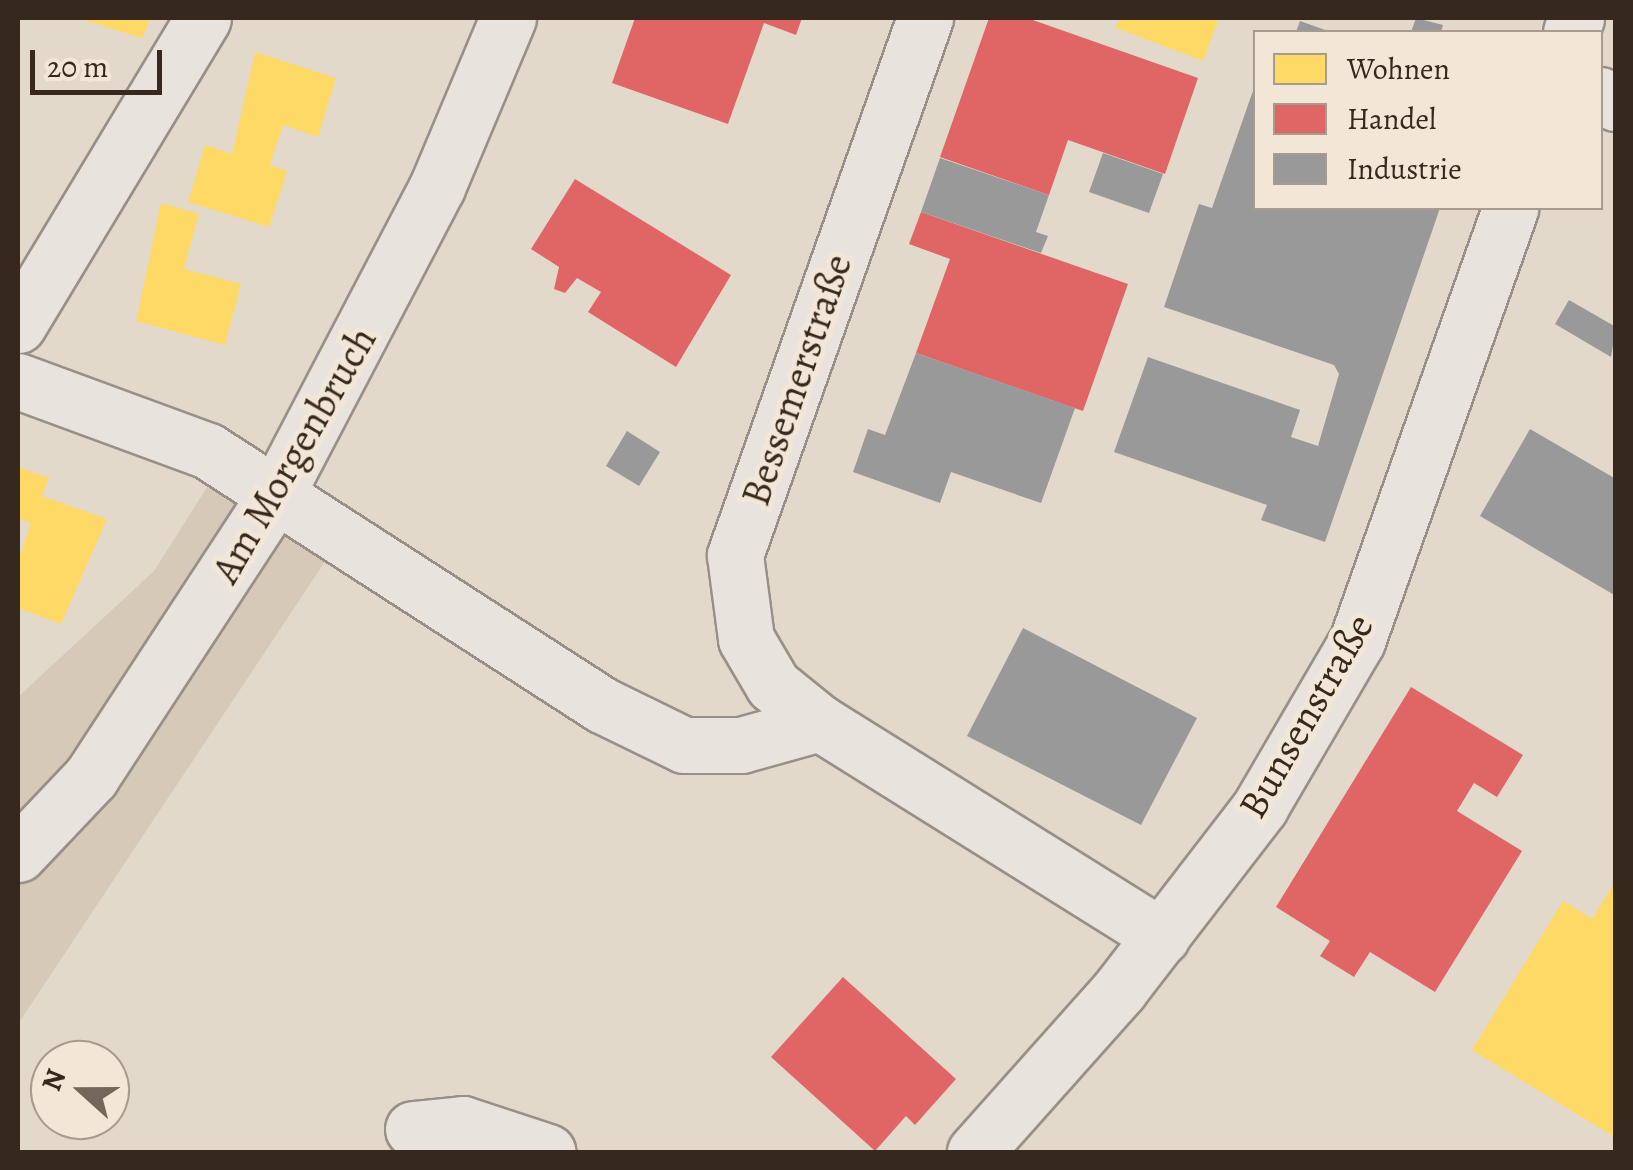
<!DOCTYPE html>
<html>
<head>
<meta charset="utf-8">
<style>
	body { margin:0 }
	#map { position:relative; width:1633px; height:1170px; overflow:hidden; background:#e2d9cb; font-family:Alegreya,serif }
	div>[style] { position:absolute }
	.green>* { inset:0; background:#d6c9b7 }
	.homes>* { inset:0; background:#ffd966 }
	.shops>* { inset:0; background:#e06666 }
	.industry>* { inset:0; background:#999 }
	.roads { filter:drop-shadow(2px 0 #989087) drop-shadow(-2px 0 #989087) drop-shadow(0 2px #989087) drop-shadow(0 -2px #989087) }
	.minor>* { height:55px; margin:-27.5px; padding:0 27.5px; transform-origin:27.5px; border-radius:27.5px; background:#e8e3dd }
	span { translate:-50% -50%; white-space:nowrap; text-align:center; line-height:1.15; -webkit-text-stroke:10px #f2e7d7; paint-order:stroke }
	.street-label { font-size:40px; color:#37281e }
	.frame { position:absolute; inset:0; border:20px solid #37281e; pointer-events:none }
	.legend { position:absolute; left:1253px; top:30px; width:350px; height:180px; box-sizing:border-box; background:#f2e7d7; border:2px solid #a79b8d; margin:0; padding:12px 18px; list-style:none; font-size:30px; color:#37281e }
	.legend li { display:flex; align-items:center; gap:20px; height:50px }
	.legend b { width:50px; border:2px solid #a79b8d }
	.north { position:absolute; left:30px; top:1040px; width:100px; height:100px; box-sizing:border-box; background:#f2e7d7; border:2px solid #a79b8d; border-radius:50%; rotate:291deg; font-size:28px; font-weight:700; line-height:40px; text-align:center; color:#37281e }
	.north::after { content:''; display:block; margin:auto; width:35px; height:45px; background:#73665b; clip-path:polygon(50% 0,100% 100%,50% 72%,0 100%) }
	.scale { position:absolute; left:30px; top:50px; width:132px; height:45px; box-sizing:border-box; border:5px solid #37281e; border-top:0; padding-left:12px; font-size:30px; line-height:35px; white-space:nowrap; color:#37281e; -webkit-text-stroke:8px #f2e7d7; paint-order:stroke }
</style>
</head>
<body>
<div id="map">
	<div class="green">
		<div style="clip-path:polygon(211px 481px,330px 554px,18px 1024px,18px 697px,154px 571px)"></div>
	</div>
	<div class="homes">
		<div style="clip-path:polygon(77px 18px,151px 18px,142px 38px)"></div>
		<div style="clip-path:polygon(1120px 18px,1219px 18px,1203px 61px,1116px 28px)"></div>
		<div style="clip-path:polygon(255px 52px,336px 78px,318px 137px,283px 125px,270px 165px,287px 171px,269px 227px,188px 202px,205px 145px,232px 154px)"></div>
		<div style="clip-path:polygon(161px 203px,199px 214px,184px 269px,241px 284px,225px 345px,136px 321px)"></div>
		<div style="clip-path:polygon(18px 467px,49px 478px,42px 496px,107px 519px,61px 624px,18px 608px,18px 562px,31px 523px,18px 518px)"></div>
		<div style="clip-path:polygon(1616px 880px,1616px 1138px,1472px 1050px,1563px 901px,1592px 919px)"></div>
	</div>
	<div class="shops">
		<div style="clip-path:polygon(635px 18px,802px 18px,796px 35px,764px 23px,728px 124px,612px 83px)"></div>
		<div style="clip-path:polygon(989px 18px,1027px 18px,1198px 78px,1165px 174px,1068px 140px,1049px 195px,940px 157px)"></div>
		<div style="clip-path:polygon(575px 179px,731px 275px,676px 367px,588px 312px,601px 292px,577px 278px,565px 293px,554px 289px,559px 267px,531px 249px)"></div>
		<div style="clip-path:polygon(921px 212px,1128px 284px,1083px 411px,916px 353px,950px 259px,909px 244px)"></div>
		<div style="clip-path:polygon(1411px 687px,1523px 755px,1497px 797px,1474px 783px,1457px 811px,1522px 851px,1435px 992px,1370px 952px,1354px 977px,1320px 956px,1330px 941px,1276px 907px)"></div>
		<div style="clip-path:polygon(843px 977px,956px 1079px,915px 1125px,906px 1116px,875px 1151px,771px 1057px)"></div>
	</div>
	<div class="industry">
		<div style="clip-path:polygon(1416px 18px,1443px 25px,1441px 32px,1411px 32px)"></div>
		<div style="clip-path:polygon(1300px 21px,1331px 32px,1296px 32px)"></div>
		<div style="clip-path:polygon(1255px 85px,1256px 208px,1440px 208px,1325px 542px,1261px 520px,1267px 505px,1114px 452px,1148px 357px,1300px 410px,1291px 437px,1318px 446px,1339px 374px,1334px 365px,1164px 307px,1199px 204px,1212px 208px)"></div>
		<div style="clip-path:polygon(1103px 153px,1163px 174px,1149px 213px,1089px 192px)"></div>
		<div style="clip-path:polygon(940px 158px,1049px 195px,1036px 232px,1048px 236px,1041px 253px,921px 212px)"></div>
		<div style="clip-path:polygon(1569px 300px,1616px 327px,1611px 357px,1555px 324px)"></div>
		<div style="clip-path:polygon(916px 353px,1075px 408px,1041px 503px,951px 472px,940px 503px,853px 472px,868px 429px,885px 435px)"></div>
		<div style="clip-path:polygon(1530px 429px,1616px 479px,1616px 596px,1480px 516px)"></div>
		<div style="clip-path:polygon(627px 431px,660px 452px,639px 486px,606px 466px)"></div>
		<div style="clip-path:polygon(1023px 628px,1197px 718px,1141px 825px,967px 736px)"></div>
	</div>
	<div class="roads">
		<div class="minor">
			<div style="left:925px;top:18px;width:570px;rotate:109.48deg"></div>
			<div style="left:735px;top:555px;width:85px;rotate:82.5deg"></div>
			<div style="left:746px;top:639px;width:53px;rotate:59.6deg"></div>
			<div style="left:773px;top:685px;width:60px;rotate:39deg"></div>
			<div style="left:820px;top:723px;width:403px;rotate:32deg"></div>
			<div style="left:1571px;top:32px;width:15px;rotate:-70deg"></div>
			<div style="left:1600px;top:95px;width:18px;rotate:27deg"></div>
			<div style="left:18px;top:325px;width:358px;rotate:-58.9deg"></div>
			<div style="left:18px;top:381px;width:202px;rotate:20.2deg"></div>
			<div style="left:208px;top:451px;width:469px;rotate:32.8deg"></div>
			<div style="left:602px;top:705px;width:91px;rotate:26deg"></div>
			<div style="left:684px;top:745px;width:57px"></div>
			<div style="left:741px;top:745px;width:82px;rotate:-15.6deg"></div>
			<div style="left:18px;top:854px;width:106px;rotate:-46.5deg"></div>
			<div style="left:91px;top:777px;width:342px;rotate:-56.8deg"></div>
			<div style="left:278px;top:491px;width:343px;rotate:-62.4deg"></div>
			<div style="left:437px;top:187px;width:183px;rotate:-67.2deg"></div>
			<div style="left:413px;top:1129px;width:50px;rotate:-5.7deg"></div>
			<div style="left:463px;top:1124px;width:89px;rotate:18.2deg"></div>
			<div style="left:975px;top:1152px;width:218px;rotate:-48.3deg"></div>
			<div style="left:1120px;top:989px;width:230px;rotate:-52.4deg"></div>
			<div style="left:1260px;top:807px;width:192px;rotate:-59.7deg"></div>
			<div style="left:1357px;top:641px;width:459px;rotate:-70.5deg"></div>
		</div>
	</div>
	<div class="street-label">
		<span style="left:797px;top:380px;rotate:-71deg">Bessemerstraße</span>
		<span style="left:294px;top:455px;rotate:-60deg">Am Morgenbruch</span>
		<span style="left:1306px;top:716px;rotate:-60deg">Bunsenstraße</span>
	</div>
	<div class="frame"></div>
	<ul class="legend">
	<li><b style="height:28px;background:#ffd966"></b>Wohnen</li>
	<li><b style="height:28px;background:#e06666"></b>Handel</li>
	<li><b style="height:28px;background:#999"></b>Industrie</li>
	</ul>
	<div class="north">N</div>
	<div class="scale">20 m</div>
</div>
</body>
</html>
